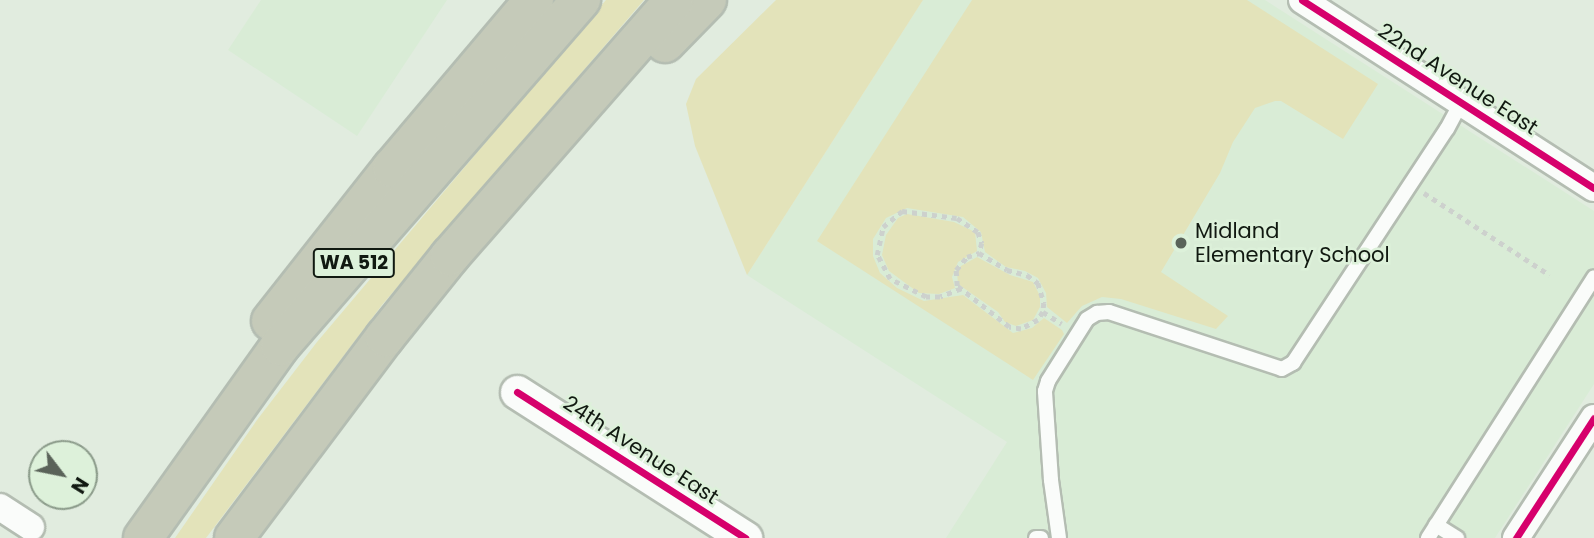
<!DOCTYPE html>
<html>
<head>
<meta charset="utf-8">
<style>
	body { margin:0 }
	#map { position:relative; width:1594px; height:538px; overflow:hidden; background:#e1ecdf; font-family:Poppins,sans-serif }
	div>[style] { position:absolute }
	.built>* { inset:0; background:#d9ecd6 }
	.green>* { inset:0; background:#e3e3ba }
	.path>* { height:4.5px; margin-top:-2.25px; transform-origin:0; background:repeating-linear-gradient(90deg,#cdd1cd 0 5px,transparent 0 10px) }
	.roads { filter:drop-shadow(2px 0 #b4bdb2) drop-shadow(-2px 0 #b4bdb2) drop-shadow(0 2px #b4bdb2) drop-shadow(0 -2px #b4bdb2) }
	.service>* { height:14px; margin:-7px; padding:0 7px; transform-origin:7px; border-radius:7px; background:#fafcfa }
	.minor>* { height:26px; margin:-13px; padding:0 13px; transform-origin:13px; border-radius:13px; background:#fafcfa }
	.tertiary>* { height:33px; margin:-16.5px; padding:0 16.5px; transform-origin:16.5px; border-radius:16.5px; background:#fafcfa }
	.motorway>* { height:38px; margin:-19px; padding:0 19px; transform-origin:19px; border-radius:19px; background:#c5cab9 }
	.cycleway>* { height:7px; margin:-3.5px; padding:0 3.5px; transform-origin:3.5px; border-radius:3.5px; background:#d6006c }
	.dots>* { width:19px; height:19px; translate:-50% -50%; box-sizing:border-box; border:4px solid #ddf1da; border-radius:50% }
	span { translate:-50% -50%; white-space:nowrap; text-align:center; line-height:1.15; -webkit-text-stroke:5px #ddf1da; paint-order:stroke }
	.shield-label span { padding:2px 5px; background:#ddf1da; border:2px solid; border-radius:5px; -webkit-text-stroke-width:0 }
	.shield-label { font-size:19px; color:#111911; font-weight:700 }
	.street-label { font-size:21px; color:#111911 }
	.poi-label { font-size:21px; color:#111911 }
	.left { translate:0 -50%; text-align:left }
	.north { position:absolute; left:28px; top:440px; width:70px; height:70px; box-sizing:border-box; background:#ddf1da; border:2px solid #8b9b8a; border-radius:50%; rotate:122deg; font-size:19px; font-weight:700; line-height:28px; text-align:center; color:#111911 }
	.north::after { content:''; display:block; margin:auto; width:24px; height:32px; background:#5a6359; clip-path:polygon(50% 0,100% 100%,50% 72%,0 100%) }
</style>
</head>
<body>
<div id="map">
	<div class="built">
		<div style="clip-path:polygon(261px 0,447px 0,357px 136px,228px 50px)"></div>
		<div style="clip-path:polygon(923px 0,1265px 0,1594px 211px,1594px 384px,1495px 538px,946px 538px,1007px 442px,747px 275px)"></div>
	</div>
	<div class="green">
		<div style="clip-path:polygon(606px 0,644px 0,382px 305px,206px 538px,175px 538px,257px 420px,317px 342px)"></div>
		<div style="clip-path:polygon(776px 0,923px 0,747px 275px,695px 146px,686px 104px,696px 79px)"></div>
		<div style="clip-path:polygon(972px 0,1247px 0,1378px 84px,1343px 139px,1281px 101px,1275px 101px,1255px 108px,1233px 142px,1220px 173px,1161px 272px,1228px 316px,1216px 329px,1121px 299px,1102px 297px,1082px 306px,1067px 323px,1047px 307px,1046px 293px,1038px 278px,1025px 271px,1006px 267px,985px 252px,981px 232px,963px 217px,907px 208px,886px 218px,873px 239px,873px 256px,880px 273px,897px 288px,924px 301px,963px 295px,1013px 333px,1032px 328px,1044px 318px,1062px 330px,1064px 334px,1033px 380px,817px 241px)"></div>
		<div style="clip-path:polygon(907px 214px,954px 222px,975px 232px,977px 251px,958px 262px,952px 277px,955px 288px,939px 294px,919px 293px,889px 271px,882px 255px,886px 235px,898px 218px)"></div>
		<div style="clip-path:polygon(977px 257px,1010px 275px,1033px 282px,1040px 296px,1040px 307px,1033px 320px,1016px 326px,1005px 322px,998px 312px,958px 284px,957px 272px,961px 266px)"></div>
	</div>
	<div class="path">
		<div style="left:1424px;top:193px;width:150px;rotate:33.1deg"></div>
		<div style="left:979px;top:253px;width:33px;rotate:31deg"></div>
		<div style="left:1007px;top:270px;width:21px;rotate:14deg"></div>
		<div style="left:1027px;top:275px;width:14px;rotate:36deg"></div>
		<div style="left:1038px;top:283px;width:21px;rotate:73deg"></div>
		<div style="left:1044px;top:303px;width:9px;rotate:96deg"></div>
		<div style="left:1043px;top:312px;width:9px;rotate:122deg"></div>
		<div style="left:1038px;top:320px;width:19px;rotate:152deg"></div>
		<div style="left:1021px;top:329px;width:12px;rotate:-171deg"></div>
		<div style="left:1009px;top:327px;width:66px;rotate:-141.7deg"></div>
		<div style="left:957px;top:286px;width:16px;rotate:-94deg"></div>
		<div style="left:956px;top:270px;width:17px;rotate:-50deg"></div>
		<div style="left:967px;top:257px;width:13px;rotate:-18deg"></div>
		<div style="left:961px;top:289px;width:22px;rotate:159deg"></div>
		<div style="left:940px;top:297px;width:14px;rotate:180deg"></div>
		<div style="left:926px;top:297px;width:40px;rotate:-153.4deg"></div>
		<div style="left:890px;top:279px;width:27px;rotate:-118deg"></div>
		<div style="left:877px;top:255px;width:29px;rotate:-78deg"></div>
		<div style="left:883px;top:227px;width:25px;rotate:-40deg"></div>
		<div style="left:902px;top:211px;width:55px;rotate:7.3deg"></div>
		<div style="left:957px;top:218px;width:25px;rotate:34deg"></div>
		<div style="left:978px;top:232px;width:12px;rotate:70deg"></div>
		<div style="left:982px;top:243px;width:10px;rotate:107deg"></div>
		<div style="left:1043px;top:312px;width:22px;rotate:32deg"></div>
	</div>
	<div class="roads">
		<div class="service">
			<div style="left:1436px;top:525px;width:25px;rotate:32deg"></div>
			<div style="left:1036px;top:538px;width:5px"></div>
			<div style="left:1059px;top:538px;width:59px;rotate:-97.9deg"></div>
			<div style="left:1051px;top:480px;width:89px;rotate:-93.9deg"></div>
			<div style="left:1045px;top:391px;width:10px;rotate:-73deg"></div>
			<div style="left:1048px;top:381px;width:73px;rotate:-57.8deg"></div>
			<div style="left:1087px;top:319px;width:12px;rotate:-31deg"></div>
			<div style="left:1097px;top:313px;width:12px;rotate:-5deg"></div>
			<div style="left:1109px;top:312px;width:182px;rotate:18.2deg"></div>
			<div style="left:1282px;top:369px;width:13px;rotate:-29deg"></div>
			<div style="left:1293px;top:363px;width:280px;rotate:-56.7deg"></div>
			<div style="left:1447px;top:129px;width:30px;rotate:-62deg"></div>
			<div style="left:1428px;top:538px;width:309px;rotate:-57.5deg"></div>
		</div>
		<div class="minor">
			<div style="left:1302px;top:0;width:347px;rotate:32.8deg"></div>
			<div style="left:0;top:507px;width:37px;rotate:33deg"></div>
			<div style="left:1516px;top:538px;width:143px;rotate:-57deg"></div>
		</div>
		<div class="tertiary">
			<div style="left:517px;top:392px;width:271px;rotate:32.6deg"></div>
		</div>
		<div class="motorway">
			<div style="left:665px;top:43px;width:60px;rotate:-45.7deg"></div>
			<div style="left:271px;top:321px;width:195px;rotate:-51.7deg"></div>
			<div style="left:392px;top:168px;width:220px;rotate:-49.8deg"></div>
			<div style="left:143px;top:538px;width:236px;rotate:-54.5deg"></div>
			<div style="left:280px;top:346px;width:459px;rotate:-49deg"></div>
			<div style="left:234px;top:538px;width:251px;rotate:-53.1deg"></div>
			<div style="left:385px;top:337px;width:104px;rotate:-51.3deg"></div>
			<div style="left:450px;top:256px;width:340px;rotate:-48.8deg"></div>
		</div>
	</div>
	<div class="cycleway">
		<div style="left:1302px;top:0;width:347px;rotate:32.8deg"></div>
		<div style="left:517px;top:392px;width:271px;rotate:32.6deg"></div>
		<div style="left:1516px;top:538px;width:143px;rotate:-57deg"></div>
	</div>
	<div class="dots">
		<div style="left:1181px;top:243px;background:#5a6359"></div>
	</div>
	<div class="shield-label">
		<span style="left:354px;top:263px">WA 512</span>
	</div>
	<div class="street-label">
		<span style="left:1458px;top:79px;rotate:33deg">22nd Avenue East</span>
		<span style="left:641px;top:450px;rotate:33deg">24th Avenue East</span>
	</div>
	<div class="poi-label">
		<span class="left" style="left:1195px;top:243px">Midland<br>Elementary School</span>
	</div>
	<div class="north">N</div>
</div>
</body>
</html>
